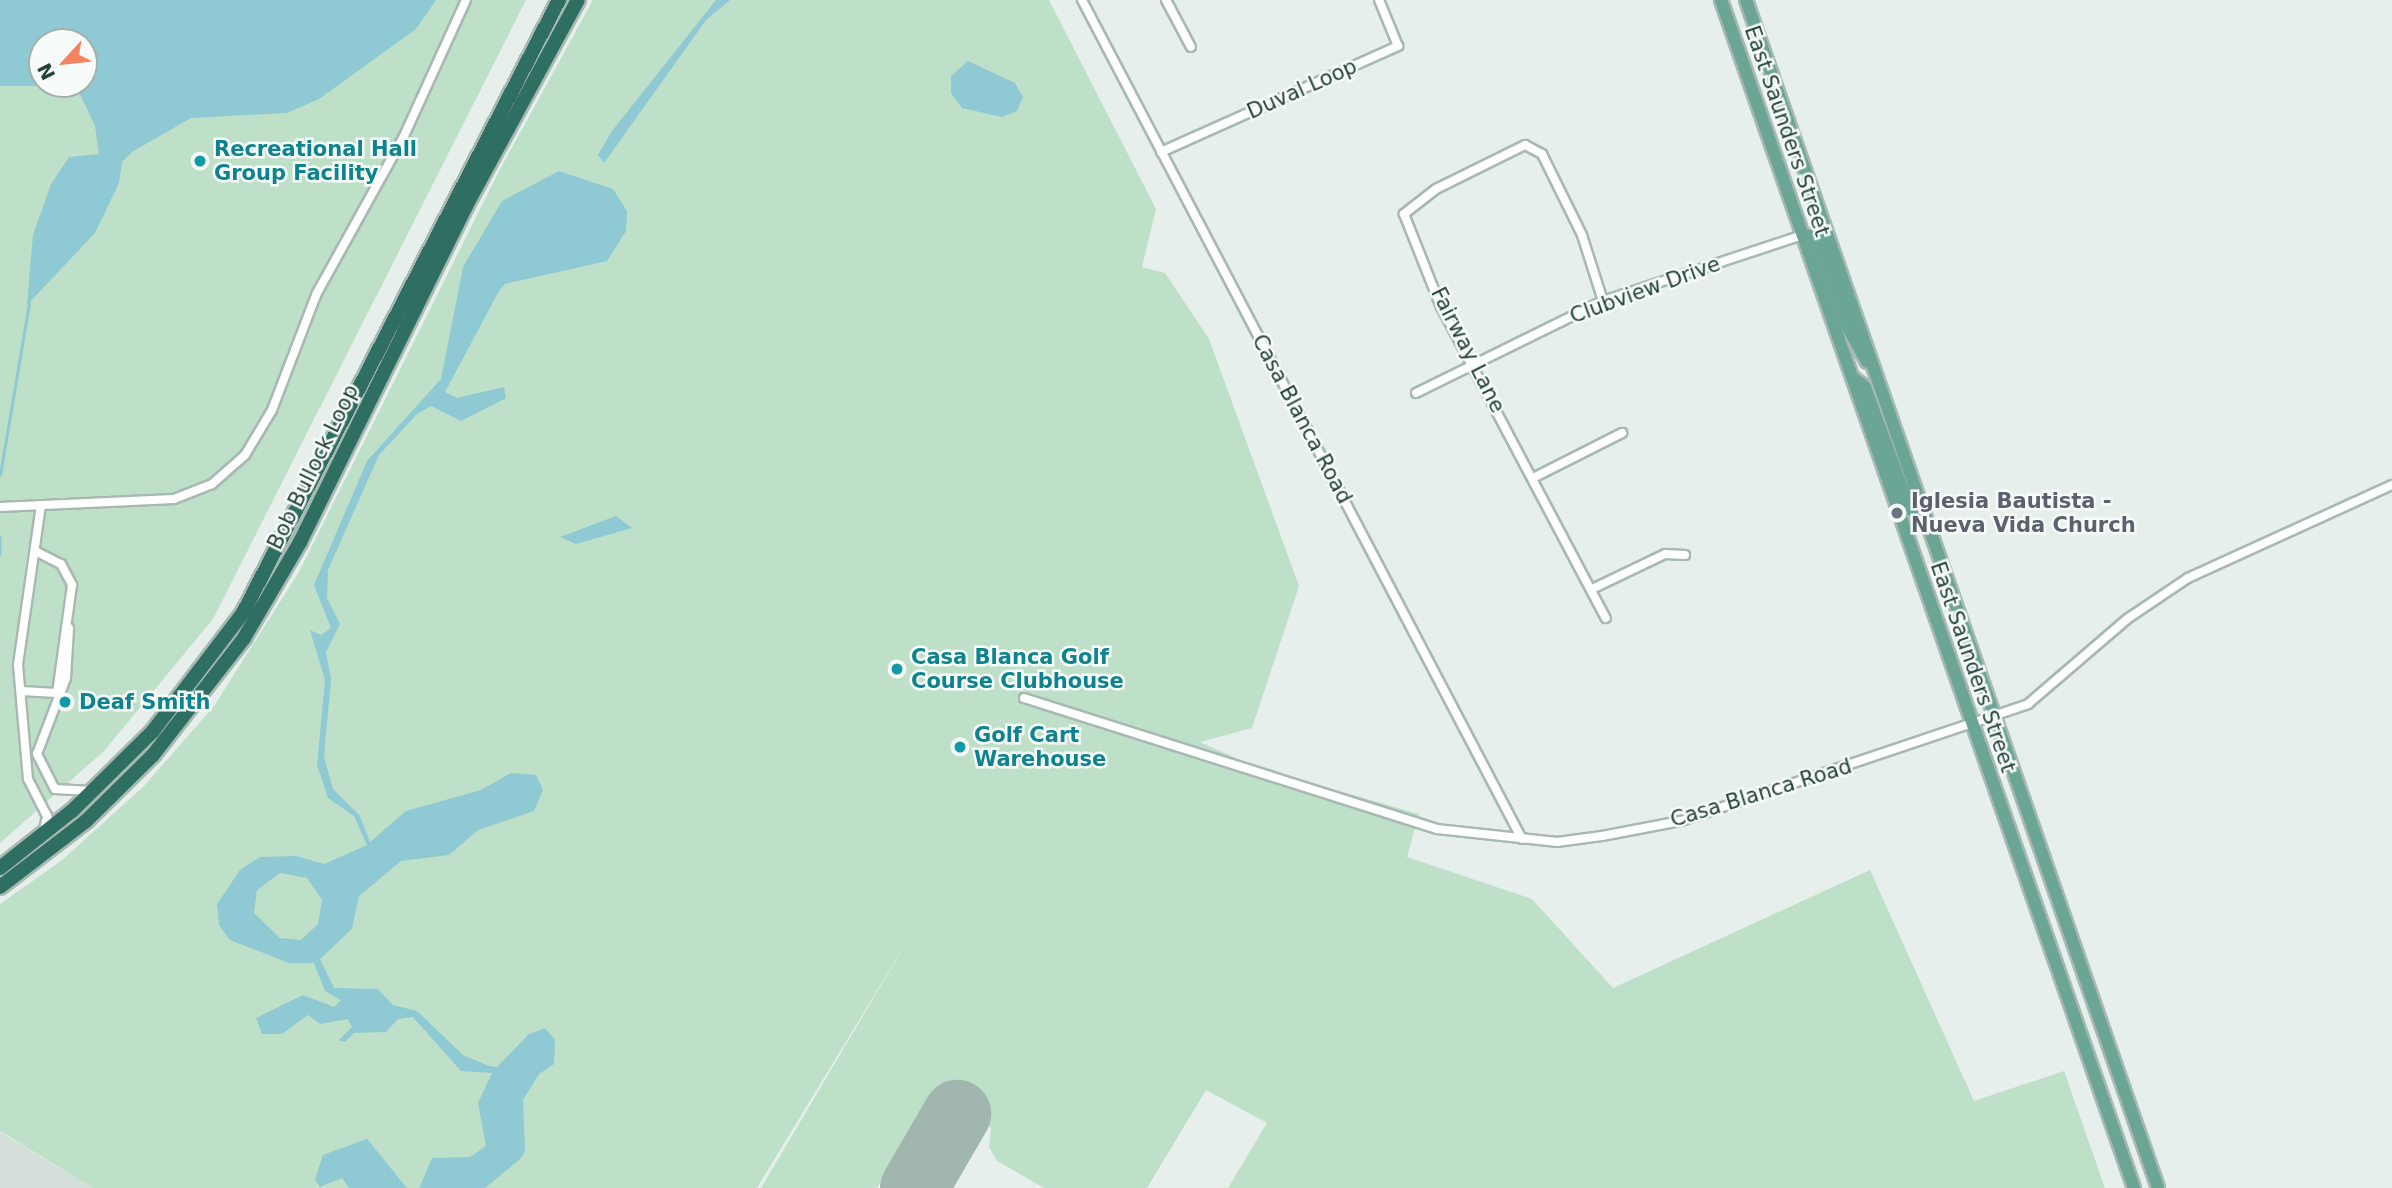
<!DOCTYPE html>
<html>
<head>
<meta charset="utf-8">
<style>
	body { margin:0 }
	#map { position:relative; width:2392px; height:1188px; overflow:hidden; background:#e6efeb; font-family:"DejaVu Sans",sans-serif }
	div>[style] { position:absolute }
	.built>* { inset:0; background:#d4dfda }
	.green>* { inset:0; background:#bfe0c8 }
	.water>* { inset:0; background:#8ec9d4 }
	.stream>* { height:2.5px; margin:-1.25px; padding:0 1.25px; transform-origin:1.25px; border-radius:1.25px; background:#8ec9d4 }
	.runway>* { height:68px; margin:-34px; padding:0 34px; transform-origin:34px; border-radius:34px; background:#a2b6b0 }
	.roads { filter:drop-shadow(2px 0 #a8b8b2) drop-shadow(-2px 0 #a8b8b2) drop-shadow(0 2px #a8b8b2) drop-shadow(0 -2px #a8b8b2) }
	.minor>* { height:8px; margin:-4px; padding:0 4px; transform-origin:4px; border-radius:4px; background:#fff }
	.primary>* { height:12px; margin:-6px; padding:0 6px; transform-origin:6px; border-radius:6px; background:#6aa596 }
	.motorway>* { height:14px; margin:-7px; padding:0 7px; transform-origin:7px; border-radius:7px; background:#2f6f62 }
	.dots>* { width:19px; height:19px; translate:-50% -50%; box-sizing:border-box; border:4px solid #f7fbf9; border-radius:50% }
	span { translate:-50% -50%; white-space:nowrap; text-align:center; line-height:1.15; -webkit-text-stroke:5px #f7fbf9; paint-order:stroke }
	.street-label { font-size:21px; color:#24423a }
	.culture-label { font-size:21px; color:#0d838f; font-weight:700 }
	.left { translate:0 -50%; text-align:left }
	.worship-label { font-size:21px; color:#5b616d; font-weight:700 }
	.north { position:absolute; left:28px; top:28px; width:70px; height:70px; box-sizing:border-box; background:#f7fbf9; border:2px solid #a3b1ad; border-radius:50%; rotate:243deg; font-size:19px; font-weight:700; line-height:28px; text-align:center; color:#24423a }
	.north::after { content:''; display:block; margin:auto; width:24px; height:32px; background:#f4845f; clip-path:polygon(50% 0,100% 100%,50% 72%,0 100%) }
</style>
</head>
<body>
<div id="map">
	<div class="built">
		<div style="clip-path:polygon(0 1132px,93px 1188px,0 1188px)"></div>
	</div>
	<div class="green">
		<div style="clip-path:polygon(evenodd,0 0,526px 0,213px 619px,104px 751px,0 843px,0 0,42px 42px,84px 42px,84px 84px,42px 84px,42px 42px)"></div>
		<div style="clip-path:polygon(593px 0,1049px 0,1156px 209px,1142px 267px,1165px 273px,1209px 339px,1299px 586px,1252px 728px,1200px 742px,1256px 767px,1419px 814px,1407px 857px,1532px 899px,1613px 988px,1870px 870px,1974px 1101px,2064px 1071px,2105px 1188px,1228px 1188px,1267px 1123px,1206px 1090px,1147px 1188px,1044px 1188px,997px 1161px,989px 1147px,991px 1128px,932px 1094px,877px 1188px,761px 1188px,912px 933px,757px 1188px,93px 1188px,0 1131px,0 904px,61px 861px,144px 786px,214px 706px,299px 572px,499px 171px)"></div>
	</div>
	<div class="water">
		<div style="clip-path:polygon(evenodd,0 0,436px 0,416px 29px,319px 99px,287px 113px,191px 118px,132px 152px,122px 162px,119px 183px,95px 233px,27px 305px,33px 235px,51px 184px,69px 157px,99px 154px,95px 126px,76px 86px,0 86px,0 0,42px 42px,84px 42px,84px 84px,42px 84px,42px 42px)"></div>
		<div style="clip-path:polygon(716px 0,730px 0,706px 20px,604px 163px,598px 155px,612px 131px)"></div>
		<div style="clip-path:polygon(968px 61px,1015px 83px,1023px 97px,1017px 111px,1002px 117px,962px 108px,951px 93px,951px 76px)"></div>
		<div style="clip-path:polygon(evenodd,559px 171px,613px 189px,627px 211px,626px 231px,607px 261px,505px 284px,499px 291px,445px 392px,457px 398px,504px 387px,506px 398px,461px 421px,431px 406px,417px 414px,379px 455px,328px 570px,327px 598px,340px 624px,326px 652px,331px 679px,324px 757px,333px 789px,360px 816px,370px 842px,406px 811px,481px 790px,511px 773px,536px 775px,543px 790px,534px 811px,478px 830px,449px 855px,401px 861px,359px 896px,352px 929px,320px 959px,334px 988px,378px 989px,393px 1005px,417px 1011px,463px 1055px,489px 1066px,497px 1067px,529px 1034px,545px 1028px,555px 1040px,554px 1064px,539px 1074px,523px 1100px,525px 1152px,519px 1160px,485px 1188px,419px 1188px,432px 1158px,470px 1157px,486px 1146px,478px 1103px,492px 1073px,461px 1071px,413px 1017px,398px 1019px,386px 1032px,354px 1033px,345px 1042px,339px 1040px,352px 1027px,348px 1019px,320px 1024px,308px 1015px,282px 1034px,262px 1034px,256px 1018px,303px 995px,334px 1007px,341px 1000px,325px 991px,314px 963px,289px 963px,230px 940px,219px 925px,217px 904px,240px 870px,260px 857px,296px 856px,324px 864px,367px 845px,354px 816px,328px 798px,317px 765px,325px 680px,310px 630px,321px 635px,331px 628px,314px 585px,367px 461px,441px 379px,463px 267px,502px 201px,559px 171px,280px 873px,307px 878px,322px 900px,318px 924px,301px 940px,280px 938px,254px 913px,257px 890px,280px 873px)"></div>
		<div style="clip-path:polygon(616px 516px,632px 528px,576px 544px,560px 537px)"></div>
		<div style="clip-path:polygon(367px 1139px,407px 1188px,349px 1188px,342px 1178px,320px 1187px,315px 1180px,323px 1155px)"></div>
	</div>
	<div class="stream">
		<div style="left:0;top:475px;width:174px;rotate:-80.4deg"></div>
		<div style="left:0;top:537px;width:17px;rotate:90deg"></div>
	</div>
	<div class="runway">
		<div style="left:914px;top:1188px;width:86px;rotate:-59.8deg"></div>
	</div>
	<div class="roads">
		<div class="minor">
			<div style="left:1082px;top:0;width:947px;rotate:62.33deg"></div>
			<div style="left:1166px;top:0;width:53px;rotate:62deg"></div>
			<div style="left:1161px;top:152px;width:260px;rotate:-24.1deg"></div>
			<div style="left:1398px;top:46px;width:50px;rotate:-112.4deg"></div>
			<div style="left:1603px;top:301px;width:69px;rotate:-107.7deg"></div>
			<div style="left:1582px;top:235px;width:90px;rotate:-116.3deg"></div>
			<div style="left:1542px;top:154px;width:19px;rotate:-152deg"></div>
			<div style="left:1525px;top:145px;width:99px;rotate:153.7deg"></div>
			<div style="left:1436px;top:189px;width:41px;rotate:142deg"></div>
			<div style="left:1404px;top:214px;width:100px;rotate:68.3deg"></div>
			<div style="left:1441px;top:307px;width:352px;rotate:62.1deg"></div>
			<div style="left:1416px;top:393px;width:208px;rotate:-26.2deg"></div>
			<div style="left:1603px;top:301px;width:211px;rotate:-18.3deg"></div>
			<div style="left:1533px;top:478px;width:100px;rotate:-26.8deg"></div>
			<div style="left:41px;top:505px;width:162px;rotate:98.2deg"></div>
			<div style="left:18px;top:665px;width:114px;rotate:85deg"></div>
			<div style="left:28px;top:779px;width:42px;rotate:62.8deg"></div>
			<div style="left:47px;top:816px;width:14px;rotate:102deg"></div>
			<div style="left:0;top:507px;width:174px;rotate:-2.6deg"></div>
			<div style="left:174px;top:499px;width:41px;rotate:-21.5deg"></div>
			<div style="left:212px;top:484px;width:44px;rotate:-41.3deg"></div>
			<div style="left:245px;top:455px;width:52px;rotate:-59deg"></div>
			<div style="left:272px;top:410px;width:125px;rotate:-69deg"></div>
			<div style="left:317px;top:293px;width:179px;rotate:-61deg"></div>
			<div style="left:404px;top:136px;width:149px;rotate:-65.5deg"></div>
			<div style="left:37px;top:552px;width:27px;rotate:27deg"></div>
			<div style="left:61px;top:564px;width:24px;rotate:62deg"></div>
			<div style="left:72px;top:585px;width:109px;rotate:97.9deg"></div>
			<div style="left:1592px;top:589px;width:81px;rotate:-25.6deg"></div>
			<div style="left:1665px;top:554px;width:20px;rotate:3deg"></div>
			<div style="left:69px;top:628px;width:50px;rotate:93.4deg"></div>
			<div style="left:66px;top:678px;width:81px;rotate:110.9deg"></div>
			<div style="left:37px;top:754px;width:39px;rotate:63deg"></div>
			<div style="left:55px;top:789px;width:33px;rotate:3deg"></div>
			<div style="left:21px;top:691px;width:36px;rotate:3deg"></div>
			<div style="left:1024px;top:698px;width:433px;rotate:17.6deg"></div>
			<div style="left:1437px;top:829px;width:121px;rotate:6.2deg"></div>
			<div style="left:1557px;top:842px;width:45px;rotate:-7.6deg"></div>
			<div style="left:1602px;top:836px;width:80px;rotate:-10.8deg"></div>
			<div style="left:1681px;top:821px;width:366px;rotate:-18.6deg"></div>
			<div style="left:2028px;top:704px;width:130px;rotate:-40.6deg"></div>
			<div style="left:2127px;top:619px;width:73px;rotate:-33.9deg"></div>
			<div style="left:2188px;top:578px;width:224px;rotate:-24.5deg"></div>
		</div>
		<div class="primary">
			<div style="left:1721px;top:0;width:1258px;rotate:70.83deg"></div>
			<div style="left:1746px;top:0;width:1257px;rotate:70.87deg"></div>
			<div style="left:1803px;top:235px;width:13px;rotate:9deg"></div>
			<div style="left:1816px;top:237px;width:94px;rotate:70.8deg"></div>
			<div style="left:1847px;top:326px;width:41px;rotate:60.9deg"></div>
			<div style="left:1852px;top:377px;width:16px;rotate:38deg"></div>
			<div style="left:1865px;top:387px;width:130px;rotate:69.8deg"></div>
			<div style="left:1910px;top:509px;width:17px;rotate:25deg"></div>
		</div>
		<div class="motorway">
			<div style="left:0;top:868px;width:92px;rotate:-38.4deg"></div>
			<div style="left:72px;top:811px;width:114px;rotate:-44.6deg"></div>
			<div style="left:153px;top:731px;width:148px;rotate:-52.7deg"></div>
			<div style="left:243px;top:613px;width:690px;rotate:-62.73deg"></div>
			<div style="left:0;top:887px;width:108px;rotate:-37.5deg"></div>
			<div style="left:86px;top:821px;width:94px;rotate:-44.6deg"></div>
			<div style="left:153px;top:755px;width:148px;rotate:-52.1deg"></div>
			<div style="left:244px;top:638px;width:111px;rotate:-59.7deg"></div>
			<div style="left:300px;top:542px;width:375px;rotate:-63.7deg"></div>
			<div style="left:466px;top:206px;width:234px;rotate:-61.5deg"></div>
		</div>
	</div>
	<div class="dots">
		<div style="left:200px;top:161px;background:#0f9aa8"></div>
		<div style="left:1897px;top:513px;background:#6b7280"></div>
		<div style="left:897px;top:669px;background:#0f9aa8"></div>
		<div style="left:65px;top:702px;background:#0f9aa8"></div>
		<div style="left:960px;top:747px;background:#0f9aa8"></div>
	</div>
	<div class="street-label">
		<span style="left:1302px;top:89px;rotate:-24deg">Duval Loop</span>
		<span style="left:1787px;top:131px;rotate:71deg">East Saunders Street</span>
		<span style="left:1645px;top:290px;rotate:-20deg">Clubview Drive</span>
		<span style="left:1468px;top:350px;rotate:63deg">Fairway Lane</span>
		<span style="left:1302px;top:419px;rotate:62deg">Casa Blanca Road</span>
		<span style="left:313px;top:467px;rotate:-64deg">Bob Bullock Loop</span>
		<span style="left:1973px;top:667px;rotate:71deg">East Saunders Street</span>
		<span style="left:1761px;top:793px;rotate:-17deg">Casa Blanca Road</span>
	</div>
	<div class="culture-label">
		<span class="left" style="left:214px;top:161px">Recreational Hall<br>Group Facility</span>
		<span class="left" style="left:911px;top:669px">Casa Blanca Golf<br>Course Clubhouse</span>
		<span class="left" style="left:79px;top:702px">Deaf Smith</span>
		<span class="left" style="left:974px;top:747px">Golf Cart<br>Warehouse</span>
	</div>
	<div class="worship-label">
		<span class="left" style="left:1911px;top:513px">Iglesia Bautista -<br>Nueva Vida Church</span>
	</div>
	<div class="north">N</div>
</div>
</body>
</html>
